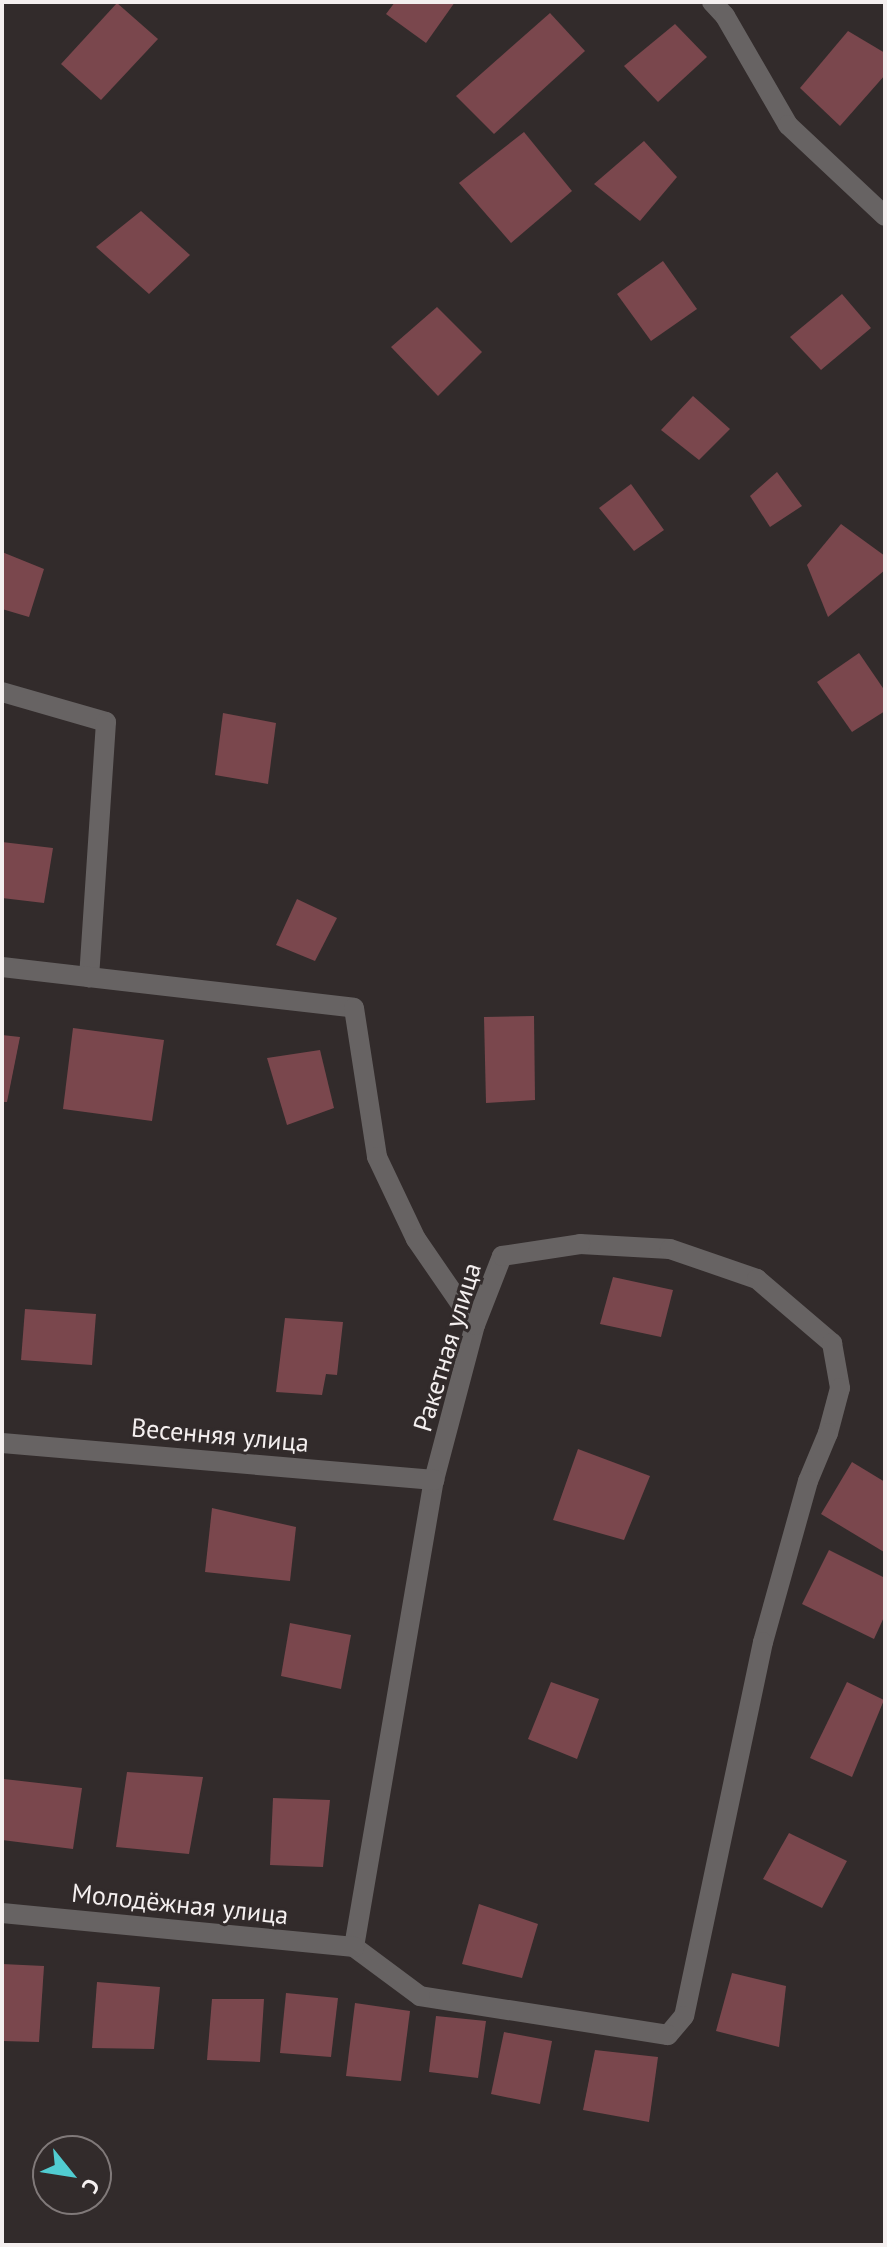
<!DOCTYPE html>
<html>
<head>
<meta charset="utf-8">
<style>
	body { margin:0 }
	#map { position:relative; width:887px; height:2247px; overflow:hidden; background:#322b2b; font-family:"PT Sans",sans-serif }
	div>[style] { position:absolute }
	.building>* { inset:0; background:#7a474d }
	.minor>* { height:20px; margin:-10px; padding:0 10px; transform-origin:10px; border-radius:10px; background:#676363 }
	span { translate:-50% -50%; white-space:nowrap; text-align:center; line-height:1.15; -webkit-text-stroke:6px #322b2b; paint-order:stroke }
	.street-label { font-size:26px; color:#f4efef }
	.frame { position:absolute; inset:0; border:4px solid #f4efef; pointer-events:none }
	.north { position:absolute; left:32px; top:2135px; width:80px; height:80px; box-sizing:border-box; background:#322b2b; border:2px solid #807979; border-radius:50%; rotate:120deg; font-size:22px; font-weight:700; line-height:32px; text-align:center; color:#f4efef }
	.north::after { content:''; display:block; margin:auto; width:28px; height:36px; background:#51ccd1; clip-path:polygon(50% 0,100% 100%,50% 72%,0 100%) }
</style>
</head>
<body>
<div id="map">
	<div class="building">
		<div style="clip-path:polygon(395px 2px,455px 2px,426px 43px,386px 14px)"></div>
		<div style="clip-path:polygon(117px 3px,158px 39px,101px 100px,61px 64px)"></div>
		<div style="clip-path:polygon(550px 13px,585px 51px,494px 134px,456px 96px)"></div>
		<div style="clip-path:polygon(675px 24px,707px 57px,658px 102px,624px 66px)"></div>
		<div style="clip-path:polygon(848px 31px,885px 53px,885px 75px,840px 126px,800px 88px)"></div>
		<div style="clip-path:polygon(524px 132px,572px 191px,511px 243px,459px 183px)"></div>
		<div style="clip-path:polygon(644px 141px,677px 177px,640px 221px,594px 184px)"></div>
		<div style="clip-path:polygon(141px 211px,190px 255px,149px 294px,96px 247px)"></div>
		<div style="clip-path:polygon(663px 261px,697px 309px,651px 341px,617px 294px)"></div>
		<div style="clip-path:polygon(842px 294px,871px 328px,821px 370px,790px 337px)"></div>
		<div style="clip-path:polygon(437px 307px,482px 352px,438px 396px,391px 347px)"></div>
		<div style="clip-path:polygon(693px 396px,730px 429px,699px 460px,661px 430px)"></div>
		<div style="clip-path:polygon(777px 472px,802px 506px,770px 527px,750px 496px)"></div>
		<div style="clip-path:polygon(631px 484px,664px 530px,634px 551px,599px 508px)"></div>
		<div style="clip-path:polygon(841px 524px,885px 556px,885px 570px,828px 617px,807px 565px)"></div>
		<div style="clip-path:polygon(2px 552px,44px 569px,29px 617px,2px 609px)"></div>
		<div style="clip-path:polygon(859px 653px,885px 691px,885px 711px,852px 732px,817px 682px)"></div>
		<div style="clip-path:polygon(223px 713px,276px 723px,268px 784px,215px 775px)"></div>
		<div style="clip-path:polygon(2px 842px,53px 848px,44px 903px,2px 898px)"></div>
		<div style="clip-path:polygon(297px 899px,337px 918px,315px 961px,276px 945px)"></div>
		<div style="clip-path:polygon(534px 1016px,535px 1100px,486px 1103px,484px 1017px)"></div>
		<div style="clip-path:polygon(73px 1028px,164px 1040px,152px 1121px,63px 1109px)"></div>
		<div style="clip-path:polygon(2px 1035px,20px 1037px,7px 1102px,2px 1102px)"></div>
		<div style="clip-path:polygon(320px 1050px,334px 1108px,287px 1125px,267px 1058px)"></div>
		<div style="clip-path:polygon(613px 1277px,673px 1290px,661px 1337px,600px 1324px)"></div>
		<div style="clip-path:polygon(25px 1309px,96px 1314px,92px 1365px,21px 1360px)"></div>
		<div style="clip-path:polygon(285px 1318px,343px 1322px,337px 1375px,326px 1374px,322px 1395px,276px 1392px)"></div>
		<div style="clip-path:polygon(578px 1449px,650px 1476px,624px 1540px,553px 1520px)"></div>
		<div style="clip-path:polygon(852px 1462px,885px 1482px,884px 1552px,821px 1514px)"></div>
		<div style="clip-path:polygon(212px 1508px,296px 1527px,290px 1581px,205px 1572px)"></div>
		<div style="clip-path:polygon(829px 1550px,885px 1578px,885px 1615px,874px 1639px,802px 1604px)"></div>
		<div style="clip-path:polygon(290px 1623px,351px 1635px,341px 1689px,281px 1676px)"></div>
		<div style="clip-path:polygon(551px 1682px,599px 1699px,577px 1759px,528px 1739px)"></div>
		<div style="clip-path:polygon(847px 1682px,884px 1700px,852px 1777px,810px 1758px)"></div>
		<div style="clip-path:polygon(127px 1772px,203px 1777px,189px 1854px,116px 1847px)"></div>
		<div style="clip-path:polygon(4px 1779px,82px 1788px,73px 1849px,2px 1840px)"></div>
		<div style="clip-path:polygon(273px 1798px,330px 1800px,323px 1867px,270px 1865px)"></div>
		<div style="clip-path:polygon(789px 1833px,847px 1861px,822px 1908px,763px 1879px)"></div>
		<div style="clip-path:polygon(479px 1904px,538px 1924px,522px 1978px,462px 1964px)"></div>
		<div style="clip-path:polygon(2px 1964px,44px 1966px,39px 2042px,2px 2041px)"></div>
		<div style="clip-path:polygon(732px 1973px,786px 1986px,779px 2047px,716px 2031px)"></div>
		<div style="clip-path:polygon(97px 1982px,160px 1987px,154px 2049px,92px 2048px)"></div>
		<div style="clip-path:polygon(286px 1993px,338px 1998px,331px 2057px,280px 2053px)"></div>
		<div style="clip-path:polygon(212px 1999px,264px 1999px,260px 2062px,207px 2060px)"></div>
		<div style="clip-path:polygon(355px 2003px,410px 2011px,401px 2081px,346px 2076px)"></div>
		<div style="clip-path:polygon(436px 2016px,486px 2021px,478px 2078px,429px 2072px)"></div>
		<div style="clip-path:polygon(504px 2032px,552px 2041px,540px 2104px,491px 2094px)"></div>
		<div style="clip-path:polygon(595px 2050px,658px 2057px,649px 2122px,583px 2110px)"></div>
	</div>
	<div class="minor">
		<div style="left:712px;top:2px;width:19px;rotate:47deg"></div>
		<div style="left:725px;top:16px;width:126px;rotate:60deg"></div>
		<div style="left:788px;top:125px;width:133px;rotate:43.2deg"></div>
		<div style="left:2px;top:692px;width:108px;rotate:16.1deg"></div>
		<div style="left:106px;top:722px;width:256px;rotate:93.8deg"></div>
		<div style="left:2px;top:967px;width:354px;rotate:6.6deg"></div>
		<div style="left:354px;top:1008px;width:151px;rotate:81.2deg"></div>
		<div style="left:377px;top:1157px;width:91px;rotate:64.6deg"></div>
		<div style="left:416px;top:1239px;width:104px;rotate:55.5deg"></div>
		<div style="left:580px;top:1244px;width:90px;rotate:3.2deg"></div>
		<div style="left:670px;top:1249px;width:92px;rotate:19deg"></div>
		<div style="left:757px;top:1279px;width:99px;rotate:40.5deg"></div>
		<div style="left:832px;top:1343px;width:46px;rotate:79.9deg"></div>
		<div style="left:840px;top:1388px;width:47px;rotate:104.9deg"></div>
		<div style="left:828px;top:1433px;width:52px;rotate:112.6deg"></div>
		<div style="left:808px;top:1481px;width:167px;rotate:105.6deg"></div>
		<div style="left:763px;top:1642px;width:382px;rotate:101.9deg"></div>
		<div style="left:684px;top:2016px;width:25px;rotate:130deg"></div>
		<div style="left:668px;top:2035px;width:251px;rotate:-171.1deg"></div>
		<div style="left:420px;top:1996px;width:82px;rotate:-143.4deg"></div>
		<div style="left:354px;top:1947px;width:474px;rotate:-80.3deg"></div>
		<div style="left:434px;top:1480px;width:160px;rotate:-75.2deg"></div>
		<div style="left:475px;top:1325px;width:74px;rotate:-68.6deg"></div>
		<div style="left:502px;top:1256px;width:79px;rotate:-8.7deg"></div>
		<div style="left:2px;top:1443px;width:434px;rotate:4.9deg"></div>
		<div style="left:2px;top:1913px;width:354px;rotate:5.5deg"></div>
	</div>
	<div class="street-label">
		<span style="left:447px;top:1347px;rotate:-73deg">Ракетная улица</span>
		<span style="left:220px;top:1435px;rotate:5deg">Весенняя улица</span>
		<span style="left:180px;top:1904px;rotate:6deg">Молодёжная улица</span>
	</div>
	<div class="frame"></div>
	<div class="north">С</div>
</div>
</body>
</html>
